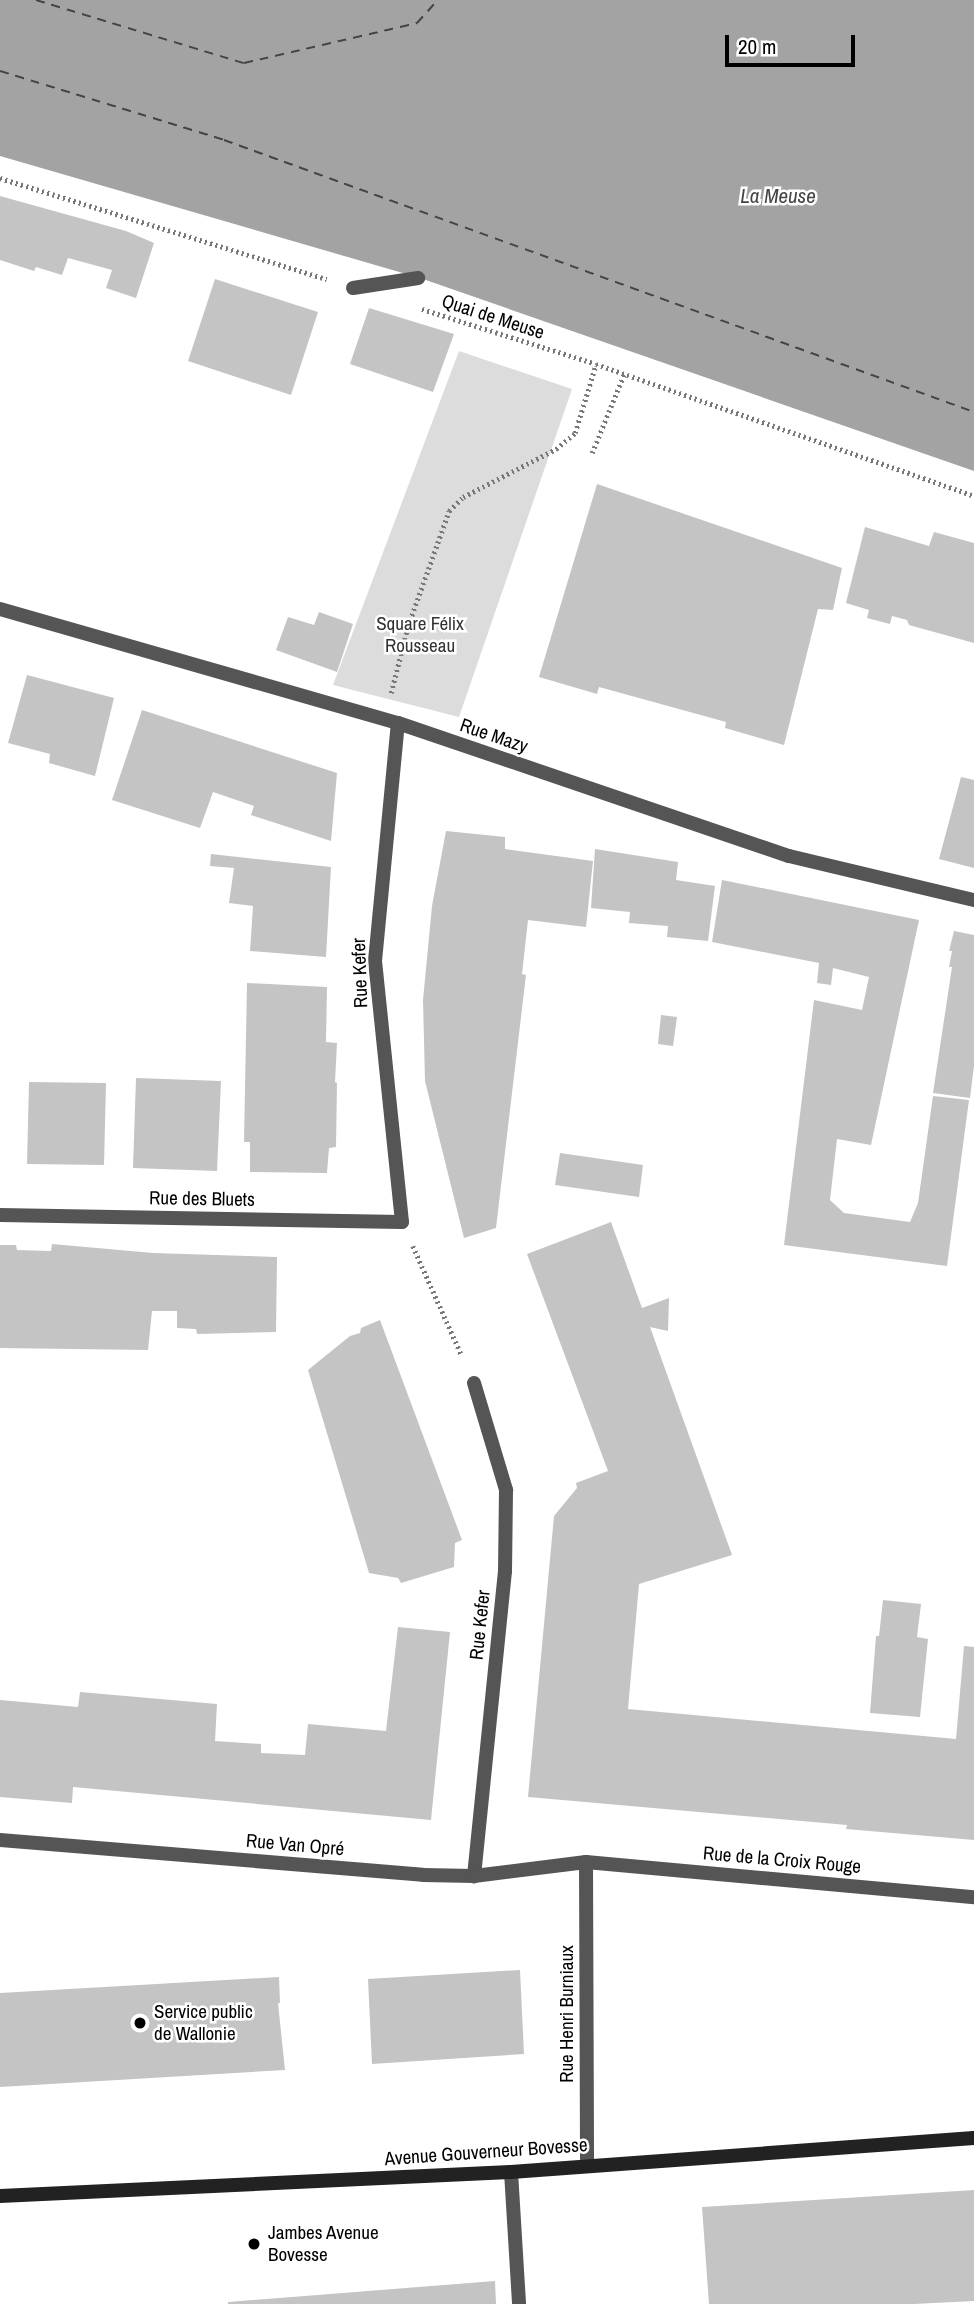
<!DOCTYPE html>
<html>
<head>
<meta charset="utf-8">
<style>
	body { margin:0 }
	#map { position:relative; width:974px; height:2304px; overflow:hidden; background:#fff; font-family:"Archivo Narrow",sans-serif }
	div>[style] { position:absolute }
	.green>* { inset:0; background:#dcdcdc }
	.water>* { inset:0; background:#a3a3a3 }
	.ferry>* { height:2px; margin-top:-1px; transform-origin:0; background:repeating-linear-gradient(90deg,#444 0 9px,transparent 0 16px) }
	.building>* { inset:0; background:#c4c4c4 }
	.path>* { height:4.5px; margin-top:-2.25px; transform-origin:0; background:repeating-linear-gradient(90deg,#777 0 2px,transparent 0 5.5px) }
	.service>* { height:14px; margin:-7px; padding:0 7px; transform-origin:7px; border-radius:7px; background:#555 }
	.minor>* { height:14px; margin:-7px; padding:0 7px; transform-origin:7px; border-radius:7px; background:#555 }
	.secondary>* { height:14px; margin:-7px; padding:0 7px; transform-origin:7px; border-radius:7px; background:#222 }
	.dots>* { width:19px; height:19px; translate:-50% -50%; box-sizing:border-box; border:4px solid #fff; border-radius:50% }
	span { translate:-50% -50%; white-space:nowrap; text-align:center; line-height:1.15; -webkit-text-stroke:5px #fff; paint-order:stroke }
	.street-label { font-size:19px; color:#000 }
	.park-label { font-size:19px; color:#333 }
	.poi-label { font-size:19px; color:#000 }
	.left { translate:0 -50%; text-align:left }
	.water-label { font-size:21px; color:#444; font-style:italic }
	.scale { position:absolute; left:725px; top:35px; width:130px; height:32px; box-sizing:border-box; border:4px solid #000; border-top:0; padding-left:9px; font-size:21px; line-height:24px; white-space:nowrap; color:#000; -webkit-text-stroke:5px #fff; paint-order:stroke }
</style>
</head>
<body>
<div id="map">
	<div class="green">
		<div style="clip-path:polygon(459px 351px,572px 389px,459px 717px,333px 685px)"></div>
	</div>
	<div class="water">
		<div style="clip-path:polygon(0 0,974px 0,974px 471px,420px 278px,0 156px)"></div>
	</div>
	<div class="ferry">
		<div style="left:36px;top:0;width:217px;rotate:16.9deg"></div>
		<div style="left:244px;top:63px;width:178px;rotate:-13deg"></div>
		<div style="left:417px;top:23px;width:31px;rotate:-48deg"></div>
		<div style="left:0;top:71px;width:234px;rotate:17.1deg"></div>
		<div style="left:224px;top:140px;width:798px;rotate:19.93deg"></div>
	</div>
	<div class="building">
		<div style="clip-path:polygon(0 196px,126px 231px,154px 243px,136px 298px,106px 288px,112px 270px,68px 258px,62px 275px,36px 267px,34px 271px,0 260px)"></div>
		<div style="clip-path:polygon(215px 279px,318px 312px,291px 395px,188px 361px)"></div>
		<div style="clip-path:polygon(369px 308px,454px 334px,433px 392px,350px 364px)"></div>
		<div style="clip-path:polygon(597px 484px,842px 568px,833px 610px,818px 609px,784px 745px,725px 728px,726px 722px,599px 687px,597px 694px,539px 677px)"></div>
		<div style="clip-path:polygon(865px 527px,929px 546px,934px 532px,974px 543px,974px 643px,909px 625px,907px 620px,892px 616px,890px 624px,867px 618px,869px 610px,846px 603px)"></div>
		<div style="clip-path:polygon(319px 612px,353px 624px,337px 672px,276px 650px,288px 617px,314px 625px)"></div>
		<div style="clip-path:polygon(27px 675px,114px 698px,95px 776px,49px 763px,50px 754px,8px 743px)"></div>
		<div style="clip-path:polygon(142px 710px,337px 773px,331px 841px,251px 815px,254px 806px,213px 792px,200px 828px,112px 800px)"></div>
		<div style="clip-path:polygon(961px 777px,974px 780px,974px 868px,939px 859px)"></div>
		<div style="clip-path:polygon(446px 831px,505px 837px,505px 849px,593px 861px,586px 927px,528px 920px,522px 974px,526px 975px,496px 1228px,464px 1238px,425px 1081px,423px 1000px,432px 906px)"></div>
		<div style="clip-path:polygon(595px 849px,678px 862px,676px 880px,715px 886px,708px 941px,667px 937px,668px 926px,629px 923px,630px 912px,591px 908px)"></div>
		<div style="clip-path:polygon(211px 854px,331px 867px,326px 957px,250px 951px,253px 906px,229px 903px,234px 868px,210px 866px)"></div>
		<div style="clip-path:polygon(722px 880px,919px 920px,871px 1145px,837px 1139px,830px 1200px,844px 1213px,910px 1222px,918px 1203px,933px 1096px,969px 1100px,947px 1266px,784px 1245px,814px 1000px,862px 1010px,869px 977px,833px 968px,831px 985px,817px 983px,819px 963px,712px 942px)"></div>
		<div style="clip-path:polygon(954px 931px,974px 935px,974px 1066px,970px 1098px,933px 1093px,952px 967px,949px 967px,952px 951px,949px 951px)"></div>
		<div style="clip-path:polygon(247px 983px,327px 987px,326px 1042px,337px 1043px,335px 1082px,337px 1083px,336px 1147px,329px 1148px,327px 1173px,250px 1172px,250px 1142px,244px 1142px)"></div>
		<div style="clip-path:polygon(661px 1015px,677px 1017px,673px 1046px,658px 1044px)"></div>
		<div style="clip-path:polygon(136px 1078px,221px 1081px,217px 1171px,133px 1168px)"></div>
		<div style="clip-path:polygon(29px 1082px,106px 1083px,104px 1165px,27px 1164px)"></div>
		<div style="clip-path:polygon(560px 1153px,643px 1165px,639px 1197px,555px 1185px)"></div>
		<div style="clip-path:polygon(611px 1222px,642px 1308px,669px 1298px,668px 1331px,650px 1327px,732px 1555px,639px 1584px,628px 1709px,956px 1739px,964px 1646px,974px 1647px,974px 1840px,846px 1829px,847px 1825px,528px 1797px,554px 1516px,577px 1488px,576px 1483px,608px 1471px,527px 1254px)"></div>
		<div style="clip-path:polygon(52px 1244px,153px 1253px,277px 1257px,276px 1332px,197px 1334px,196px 1329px,177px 1328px,177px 1311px,152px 1311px,148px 1350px,0 1348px,0 1245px,16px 1245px,17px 1250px,51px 1251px)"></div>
		<div style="clip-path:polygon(380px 1320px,462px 1540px,455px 1543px,454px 1567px,401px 1583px,398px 1578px,369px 1573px,308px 1370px,350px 1336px,360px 1333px,361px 1328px)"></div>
		<div style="clip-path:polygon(883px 1600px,921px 1604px,917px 1637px,928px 1639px,920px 1717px,870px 1713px,876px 1636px,879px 1636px)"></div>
		<div style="clip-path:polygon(398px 1627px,450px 1632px,431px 1820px,73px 1787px,72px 1803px,0 1797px,0 1700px,78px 1707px,80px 1692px,217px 1704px,215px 1741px,261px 1744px,261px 1753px,305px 1755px,308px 1724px,386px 1731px)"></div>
		<div style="clip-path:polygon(520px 1970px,524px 2054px,372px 2064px,368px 1979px)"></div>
		<div style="clip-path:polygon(279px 1977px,280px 2003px,278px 2003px,285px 2070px,0 2087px,0 1993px)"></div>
		<div style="clip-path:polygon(974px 2190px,974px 2301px,914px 2304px,709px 2304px,702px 2207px)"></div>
		<div style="clip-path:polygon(495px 2281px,496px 2304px,228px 2304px,228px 2302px)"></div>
	</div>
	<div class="path">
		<div style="left:0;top:178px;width:342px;rotate:17.2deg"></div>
		<div style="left:422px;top:309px;width:182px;rotate:17.5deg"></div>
		<div style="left:596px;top:364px;width:400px;rotate:19.2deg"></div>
		<div style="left:592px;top:453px;width:85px;rotate:-67.9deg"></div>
		<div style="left:391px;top:693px;width:69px;rotate:-75.8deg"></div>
		<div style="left:408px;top:626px;width:122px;rotate:-70.4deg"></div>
		<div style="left:449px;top:511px;width:20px;rotate:-45deg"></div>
		<div style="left:463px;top:497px;width:105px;rotate:-27.3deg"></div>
		<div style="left:556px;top:449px;width:25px;rotate:-40deg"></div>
		<div style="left:575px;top:433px;width:72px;rotate:-73.1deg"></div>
		<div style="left:413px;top:1246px;width:120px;rotate:66deg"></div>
	</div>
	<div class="service">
		<div style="left:353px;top:288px;width:66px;rotate:-8.7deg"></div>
	</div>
	<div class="minor">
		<div style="left:0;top:609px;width:414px;rotate:16deg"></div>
		<div style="left:398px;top:723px;width:413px;rotate:18.8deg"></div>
		<div style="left:789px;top:856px;width:190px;rotate:13.4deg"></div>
		<div style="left:0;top:1215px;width:402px;rotate:1deg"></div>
		<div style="left:402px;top:1222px;width:262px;rotate:-95.9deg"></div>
		<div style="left:375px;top:961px;width:239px;rotate:-84.5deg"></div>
		<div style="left:474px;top:1383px;width:112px;rotate:73.3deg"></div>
		<div style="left:506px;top:1490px;width:81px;rotate:90.7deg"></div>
		<div style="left:505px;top:1571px;width:307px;rotate:95.8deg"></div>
		<div style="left:0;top:1840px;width:424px;rotate:4.7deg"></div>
		<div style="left:423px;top:1875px;width:51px;rotate:1.1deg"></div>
		<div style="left:474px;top:1876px;width:113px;rotate:-7.1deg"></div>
		<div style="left:586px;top:1862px;width:390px;rotate:5.2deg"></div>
		<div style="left:586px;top:1862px;width:303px;rotate:89.8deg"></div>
		<div style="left:511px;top:2172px;width:132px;rotate:86.5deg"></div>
	</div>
	<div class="secondary">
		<div style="left:0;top:2196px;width:512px;rotate:-2.69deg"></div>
		<div style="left:511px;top:2172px;width:464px;rotate:-4.2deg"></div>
	</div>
	<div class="dots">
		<div style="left:140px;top:2023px;background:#000"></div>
		<div style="left:254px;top:2244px;background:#000"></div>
	</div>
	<div class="street-label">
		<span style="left:493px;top:317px;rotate:18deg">Quai de Meuse</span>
		<span style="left:494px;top:736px;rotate:19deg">Rue Mazy</span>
		<span style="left:360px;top:973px;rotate:-92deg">Rue Kefer</span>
		<span style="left:202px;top:1199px;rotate:1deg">Rue des Bluets</span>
		<span style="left:480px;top:1625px;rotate:-84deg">Rue Kefer</span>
		<span style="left:295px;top:1845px;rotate:5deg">Rue Van Opré</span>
		<span style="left:782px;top:1860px;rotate:5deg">Rue de la Croix Rouge</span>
		<span style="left:567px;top:2014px;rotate:-90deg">Rue Henri Burniaux</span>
		<span style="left:486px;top:2152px;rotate:-4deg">Avenue Gouverneur Bovesse</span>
	</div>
	<div class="park-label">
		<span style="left:420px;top:635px">Square Félix<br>Rousseau</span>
	</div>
	<div class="poi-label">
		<span class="left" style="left:154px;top:2023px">Service public<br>de Wallonie</span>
		<span class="left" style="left:268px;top:2244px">Jambes Avenue<br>Bovesse</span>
	</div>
	<div class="water-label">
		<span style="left:778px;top:196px">La Meuse</span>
	</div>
	<div class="scale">20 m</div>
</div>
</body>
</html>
